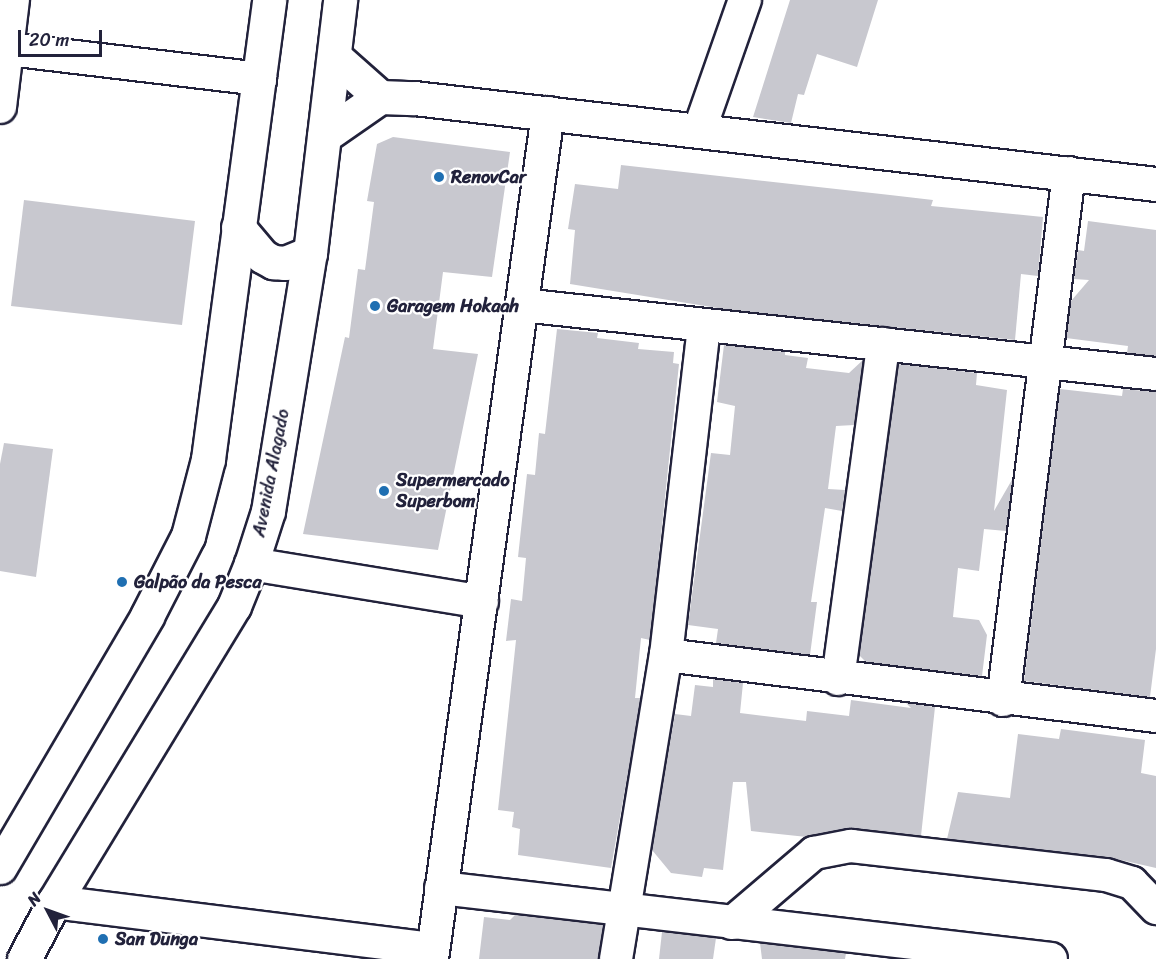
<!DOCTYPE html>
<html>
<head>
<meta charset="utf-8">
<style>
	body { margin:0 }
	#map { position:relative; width:1156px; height:959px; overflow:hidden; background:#fff; font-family:Sriracha,sans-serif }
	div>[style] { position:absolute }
	.building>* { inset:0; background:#c8c8cf }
	.roads { filter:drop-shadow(2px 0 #22223b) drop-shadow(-2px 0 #22223b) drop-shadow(0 2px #22223b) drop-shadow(0 -2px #22223b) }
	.street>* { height:32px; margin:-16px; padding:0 16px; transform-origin:16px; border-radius:16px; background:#fff }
	.secondary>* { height:33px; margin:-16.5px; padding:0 16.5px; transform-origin:16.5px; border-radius:16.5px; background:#fff }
	.dots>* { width:16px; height:16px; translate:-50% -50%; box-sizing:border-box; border:3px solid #fff; border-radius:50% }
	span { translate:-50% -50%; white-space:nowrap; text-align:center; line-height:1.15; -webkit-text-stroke:4.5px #fff; paint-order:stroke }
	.poi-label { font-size:18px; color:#22223b; font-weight:700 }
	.left { translate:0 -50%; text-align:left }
	.street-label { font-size:18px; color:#22223b }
	.north { position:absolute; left:18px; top:881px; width:60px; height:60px; -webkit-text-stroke:4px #fff; paint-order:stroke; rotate:311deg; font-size:16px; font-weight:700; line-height:24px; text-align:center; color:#22223b }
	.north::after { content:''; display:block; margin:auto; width:21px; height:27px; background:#22223b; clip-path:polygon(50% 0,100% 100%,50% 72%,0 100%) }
	.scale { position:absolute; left:18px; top:30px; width:84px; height:27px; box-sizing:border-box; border:3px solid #22223b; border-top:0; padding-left:8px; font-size:18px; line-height:21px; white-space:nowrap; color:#22223b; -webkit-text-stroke:4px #fff; paint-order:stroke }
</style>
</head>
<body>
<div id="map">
	<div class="building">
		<div style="clip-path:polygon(790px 0,878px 0,857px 67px,817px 54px,804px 95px,798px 94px,791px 123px,753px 117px)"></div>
		<div style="clip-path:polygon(393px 137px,510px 152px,492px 277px,443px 272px,433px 349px,478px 354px,438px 550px,303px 534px,345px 337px,349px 338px,358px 269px,365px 270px,374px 202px,367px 201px,377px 144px)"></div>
		<div style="clip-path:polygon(621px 165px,890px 195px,933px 200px,931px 206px,1043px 217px,1038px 276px,1021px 274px,1015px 340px,730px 310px,570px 284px,575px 230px,568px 229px,575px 184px,618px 189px)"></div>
		<div style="clip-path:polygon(24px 200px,195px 221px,182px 325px,11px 306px)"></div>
		<div style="clip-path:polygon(1088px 221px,1156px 230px,1156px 356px,1127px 353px,1128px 346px,1066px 338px,1071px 301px,1089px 280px,1074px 279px,1078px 250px,1084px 251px)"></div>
		<div style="clip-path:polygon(557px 329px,598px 333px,597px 338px,639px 343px,638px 349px,674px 352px,673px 363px,679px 364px,650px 640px,641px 638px,635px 698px,641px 698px,611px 868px,518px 855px,520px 829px,512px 827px,514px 812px,498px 810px,516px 640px,506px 641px,511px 599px,522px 601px,526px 558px,518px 557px,527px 474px,535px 475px,539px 433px,545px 434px)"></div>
		<div style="clip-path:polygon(724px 345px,785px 352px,785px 355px,808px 358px,806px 368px,849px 373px,863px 360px,854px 425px,836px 426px,828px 489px,845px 490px,842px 511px,825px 508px,811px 602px,817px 602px,810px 655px,716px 643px,718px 629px,688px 625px,711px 453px,730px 455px,735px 406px,717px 402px)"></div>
		<div style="clip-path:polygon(898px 364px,977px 373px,976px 385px,1007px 390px,994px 511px,1013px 478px,1006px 531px,984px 529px,979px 571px,958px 568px,953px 617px,979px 620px,987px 635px,982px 676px,866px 662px,859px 655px)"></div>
		<div style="clip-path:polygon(1060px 389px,1122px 396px,1123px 389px,1156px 392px,1156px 649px,1150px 697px,1024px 681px)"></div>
		<div style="clip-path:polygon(4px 443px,53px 449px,36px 577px,0 571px,0 464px)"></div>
		<div style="clip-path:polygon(713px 679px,743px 683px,740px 713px,806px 721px,807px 711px,849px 716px,851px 700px,911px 708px,906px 703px,935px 707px,921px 836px,853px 828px,807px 837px,751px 831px,746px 782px,733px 782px,723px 870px,704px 868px,702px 877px,671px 873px,652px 850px,675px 714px,691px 716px,695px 685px,713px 687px)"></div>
		<div style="clip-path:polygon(1061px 729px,1145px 740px,1141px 773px,1156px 776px,1156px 868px,1108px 857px,947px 839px,958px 792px,1010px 798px,1018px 734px,1059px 739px)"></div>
		<div style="clip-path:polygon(515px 915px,603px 925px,598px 959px,479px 959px,484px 917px,510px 920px)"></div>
		<div style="clip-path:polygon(662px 932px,716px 938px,713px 959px,659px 959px)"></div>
		<div style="clip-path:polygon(760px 943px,846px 953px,845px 959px,762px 959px)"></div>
	</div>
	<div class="roads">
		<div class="street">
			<div style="left:0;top:48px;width:262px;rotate:6.8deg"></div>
			<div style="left:0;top:107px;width:108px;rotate:-83.1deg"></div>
			<div style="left:699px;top:131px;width:139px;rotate:-70.7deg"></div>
			<div style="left:522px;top:305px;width:638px;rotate:6.21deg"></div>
			<div style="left:251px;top:564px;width:234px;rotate:9.3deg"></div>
			<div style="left:666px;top:655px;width:494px;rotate:7.1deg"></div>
			<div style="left:838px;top:679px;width:338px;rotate:-82.3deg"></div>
			<div style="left:1003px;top:700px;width:531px;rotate:-82.86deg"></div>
			<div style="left:441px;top:888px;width:614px;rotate:6.64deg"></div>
			<div style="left:54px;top:902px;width:382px;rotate:7.1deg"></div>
			<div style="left:732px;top:923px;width:108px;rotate:-40.5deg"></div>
			<div style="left:814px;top:853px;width:38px;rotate:-11deg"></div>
			<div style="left:851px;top:846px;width:257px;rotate:6.5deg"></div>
			<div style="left:1106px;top:875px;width:27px;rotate:17deg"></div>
			<div style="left:1132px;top:883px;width:35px;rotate:46deg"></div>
			<div style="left:432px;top:959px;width:854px;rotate:-82.19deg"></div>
			<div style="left:616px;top:959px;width:308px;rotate:-80.7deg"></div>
			<div style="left:666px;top:655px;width:330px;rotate:-83.4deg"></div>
		</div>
		<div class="secondary">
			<div style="left:335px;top:57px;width:60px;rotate:41.6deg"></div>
			<div style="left:324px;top:136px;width:68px;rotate:-34.9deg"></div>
			<div style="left:380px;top:97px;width:34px;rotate:2deg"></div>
			<div style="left:414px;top:98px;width:747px;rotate:6.61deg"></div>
			<div style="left:238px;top:227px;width:38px;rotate:50deg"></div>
			<div style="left:262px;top:256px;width:13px;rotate:29deg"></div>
			<div style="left:273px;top:262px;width:12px;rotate:5deg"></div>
			<div style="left:285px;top:263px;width:27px;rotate:-22deg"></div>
			<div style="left:0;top:867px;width:291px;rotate:-59.6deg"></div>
			<div style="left:147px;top:616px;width:90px;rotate:-62.9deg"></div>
			<div style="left:188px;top:536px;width:80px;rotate:-75.4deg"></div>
			<div style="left:208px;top:459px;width:463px;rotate:-82.4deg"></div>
			<div style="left:24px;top:959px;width:64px;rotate:-62.2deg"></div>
			<div style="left:54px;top:902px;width:346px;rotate:-58.7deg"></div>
			<div style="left:234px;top:606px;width:45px;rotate:-68deg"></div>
			<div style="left:251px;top:564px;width:56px;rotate:-72.2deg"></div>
			<div style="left:268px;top:511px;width:261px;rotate:-80.8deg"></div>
			<div style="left:310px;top:253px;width:255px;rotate:-83.2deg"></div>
		</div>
	</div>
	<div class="dots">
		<div style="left:439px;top:177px;background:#1f6fb2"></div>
		<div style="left:375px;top:306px;background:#1f6fb2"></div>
		<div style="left:384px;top:491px;background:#1f6fb2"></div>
		<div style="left:122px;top:582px;background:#1f6fb2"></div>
		<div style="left:103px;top:939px;background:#1f6fb2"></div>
	</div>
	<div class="poi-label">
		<span class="left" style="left:451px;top:177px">RenovCar</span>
		<span class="left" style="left:387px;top:306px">Garagem Hokaah</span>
		<span class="left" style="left:396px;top:491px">Supermercado<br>Superbom</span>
		<span class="left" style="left:134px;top:582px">Galpão da Pesca</span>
		<span class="left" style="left:115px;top:939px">San Dunga</span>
	</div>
	<div class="street-label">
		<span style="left:271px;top:473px;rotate:-79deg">Avenida Alagado</span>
	</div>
	<div class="north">N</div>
	<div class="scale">20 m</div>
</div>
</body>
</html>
